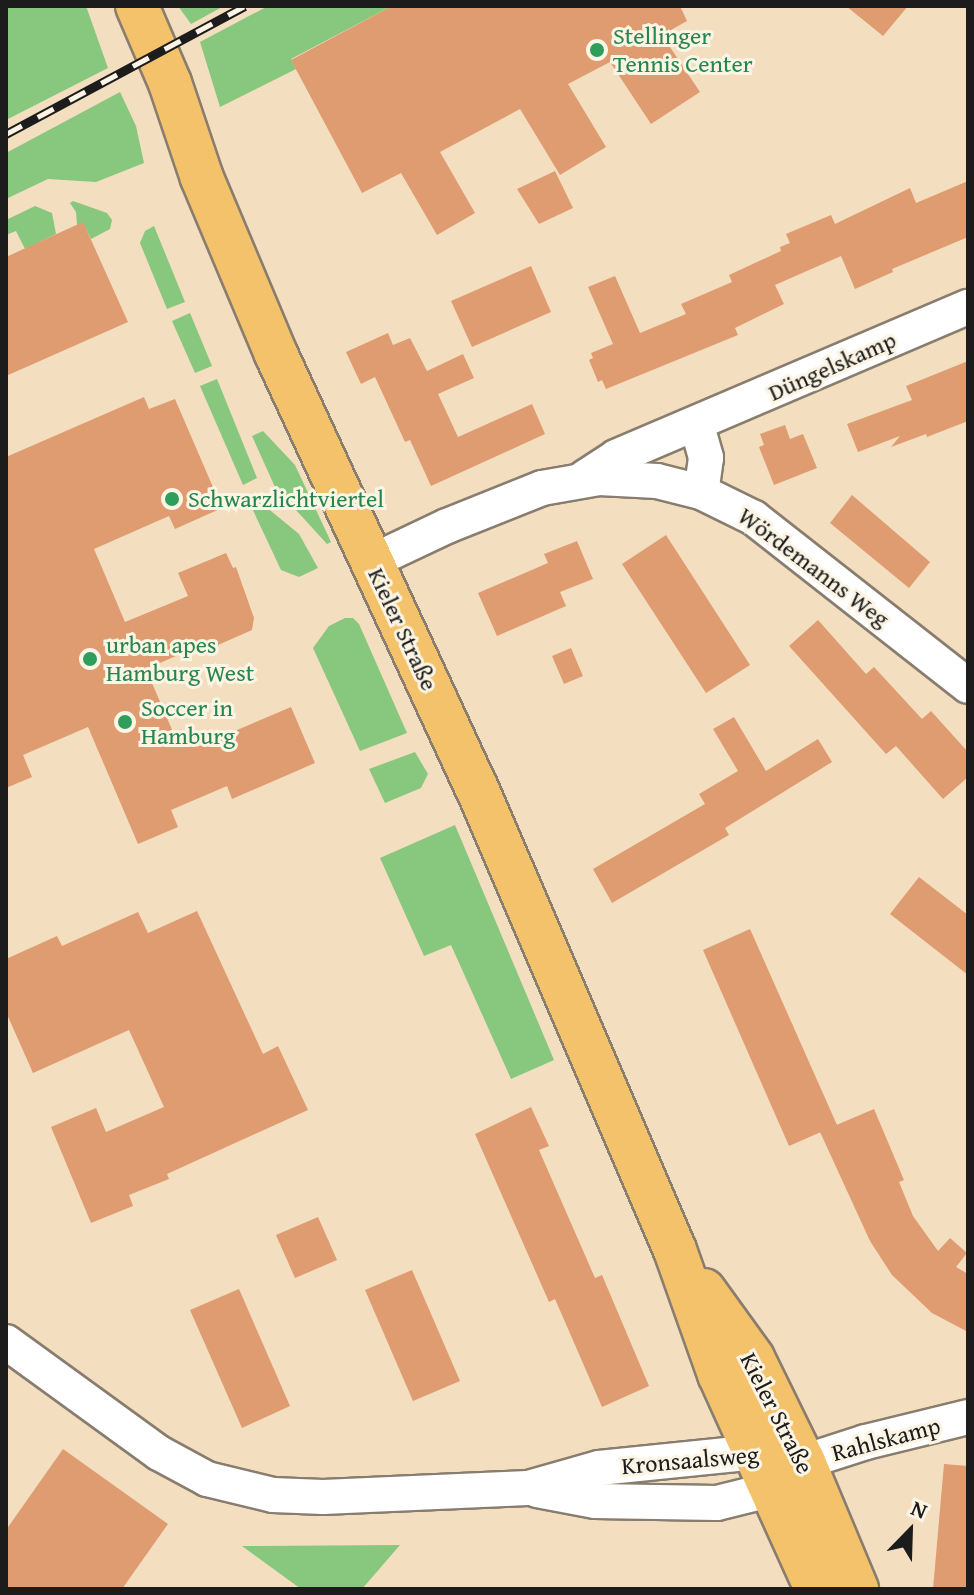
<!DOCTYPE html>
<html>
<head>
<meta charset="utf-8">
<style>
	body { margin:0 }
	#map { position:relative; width:974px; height:1595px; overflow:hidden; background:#f4dec0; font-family:"Gentium Book Plus",serif }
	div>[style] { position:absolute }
	.green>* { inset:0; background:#88c77e }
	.building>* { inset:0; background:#de9c70 }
	.roads { filter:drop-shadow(2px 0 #887d6e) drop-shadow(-2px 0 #887d6e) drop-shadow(0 2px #887d6e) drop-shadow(0 -2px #887d6e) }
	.minor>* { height:34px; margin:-17px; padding:0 17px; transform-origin:17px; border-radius:17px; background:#fff }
	.major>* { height:42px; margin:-21px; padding:0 21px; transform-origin:21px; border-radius:21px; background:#f3c26a }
	.rail>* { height:9px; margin-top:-4.5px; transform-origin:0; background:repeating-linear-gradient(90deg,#fcf5e5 0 18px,#1c1c1c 0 36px); box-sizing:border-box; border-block:2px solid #1c1c1c }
	.dots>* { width:22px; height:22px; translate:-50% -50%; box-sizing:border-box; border:4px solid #fcf5e5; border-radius:50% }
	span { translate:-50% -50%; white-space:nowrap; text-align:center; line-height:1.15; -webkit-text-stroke:6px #fcf5e5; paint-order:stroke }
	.leisure-label { font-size:24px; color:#27864d }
	.left { translate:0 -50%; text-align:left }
	.street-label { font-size:24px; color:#1c1c1c }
	.frame { position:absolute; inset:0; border:8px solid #1c1c1c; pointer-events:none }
	.north { position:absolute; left:870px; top:1491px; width:80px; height:80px; -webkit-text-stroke:6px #fcf5e5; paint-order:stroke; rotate:23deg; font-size:22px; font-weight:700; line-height:32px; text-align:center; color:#1c1c1c }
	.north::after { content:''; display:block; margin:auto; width:28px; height:36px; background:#1c1c1c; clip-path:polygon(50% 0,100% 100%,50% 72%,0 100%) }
</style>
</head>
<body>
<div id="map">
	<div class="green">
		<div style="clip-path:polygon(6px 6px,86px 6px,108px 68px,6px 120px)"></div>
		<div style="clip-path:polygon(178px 6px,224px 6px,191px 24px)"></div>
		<div style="clip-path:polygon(268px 6px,392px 6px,291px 59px,296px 69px,220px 107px,200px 42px)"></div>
		<div style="clip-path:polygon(120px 92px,136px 126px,144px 163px,96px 182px,48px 179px,6px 199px,6px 153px)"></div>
		<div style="clip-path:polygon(73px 201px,107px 213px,112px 220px,110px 229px,91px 239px,83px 223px,77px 225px,76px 212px,70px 203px)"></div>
		<div style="clip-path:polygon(35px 206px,52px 213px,56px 234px,25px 249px,16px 231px,6px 235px,6px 220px)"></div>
		<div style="clip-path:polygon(154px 226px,185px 302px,167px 309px,140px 243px,145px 231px)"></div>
		<div style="clip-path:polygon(190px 313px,212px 366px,195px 373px,172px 321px)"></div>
		<div style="clip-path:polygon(217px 379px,257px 478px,243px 485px,200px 386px)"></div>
		<div style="clip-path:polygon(263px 431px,295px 465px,331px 542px,327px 544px,275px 487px,252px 436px)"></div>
		<div style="clip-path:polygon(260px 502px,299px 534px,318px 568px,299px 577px,281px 570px,251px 506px)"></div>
		<div style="clip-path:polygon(345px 618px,353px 618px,359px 624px,407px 733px,360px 751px,313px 648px,329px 626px)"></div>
		<div style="clip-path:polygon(415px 752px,428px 774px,421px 788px,385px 803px,369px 769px)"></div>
		<div style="clip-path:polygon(455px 825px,554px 1060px,511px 1079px,451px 945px,424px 956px,380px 858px)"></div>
		<div style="clip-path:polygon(400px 1545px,362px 1589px,301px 1589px,242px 1546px)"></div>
	</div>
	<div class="building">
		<div style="clip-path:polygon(392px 6px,680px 6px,687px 21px,662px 35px,700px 92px,651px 124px,610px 62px,568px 84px,606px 147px,560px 175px,520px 109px,440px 152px,475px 213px,437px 235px,401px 173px,362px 193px,291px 60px)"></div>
		<div style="clip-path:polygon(846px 6px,908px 6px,883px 36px)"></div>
		<div style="clip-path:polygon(555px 171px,573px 208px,539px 224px,517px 189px)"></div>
		<div style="clip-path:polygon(968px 181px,968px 237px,892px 269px,893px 272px,855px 289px,841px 256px,775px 285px,784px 304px,735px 328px,738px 335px,606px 389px,602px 380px,598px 382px,589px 360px,593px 358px,591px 353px,613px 344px,588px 287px,615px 276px,640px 333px,686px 314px,681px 304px,732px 282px,729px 275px,781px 251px,780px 247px,790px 243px,786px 234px,831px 215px,835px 224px,910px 188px,916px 203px)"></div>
		<div style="clip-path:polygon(83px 222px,128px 322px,6px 376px,6px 257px)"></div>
		<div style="clip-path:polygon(531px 266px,551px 312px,472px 347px,451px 301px)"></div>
		<div style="clip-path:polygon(388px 333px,393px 345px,410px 338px,427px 371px,463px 354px,474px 378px,438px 394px,458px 437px,532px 404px,545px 434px,431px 486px,410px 440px,405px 442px,375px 377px,361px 384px,346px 352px)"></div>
		<div style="clip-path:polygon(968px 361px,968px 421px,927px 437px,926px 434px,891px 447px,900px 436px,858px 452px,847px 424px,912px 400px,906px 386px)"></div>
		<div style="clip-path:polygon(144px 397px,149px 409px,175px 399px,222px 508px,175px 529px,169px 516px,94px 549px,125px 622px,188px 596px,178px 573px,226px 553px,233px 568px,236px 567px,254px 618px,252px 630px,209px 649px,206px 643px,146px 669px,176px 739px,191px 732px,197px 747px,291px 707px,315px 763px,232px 799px,227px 786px,171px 810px,178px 827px,138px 844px,88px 727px,23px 755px,32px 777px,6px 788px,6px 457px)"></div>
		<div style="clip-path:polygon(785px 425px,790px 439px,803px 434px,817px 468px,774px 485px,759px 447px,764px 445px,760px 434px)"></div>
		<div style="clip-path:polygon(852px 495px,930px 562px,909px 588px,830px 523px)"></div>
		<div style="clip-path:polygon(666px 535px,750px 665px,706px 693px,622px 564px)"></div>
		<div style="clip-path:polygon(577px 541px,593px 579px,560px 592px,566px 606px,497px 636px,478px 593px,548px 563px,544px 554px)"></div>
		<div style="clip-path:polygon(818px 620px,866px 674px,874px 667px,922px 719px,931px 711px,968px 752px,968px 777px,943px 799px,896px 746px,886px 754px,789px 646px)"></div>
		<div style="clip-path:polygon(571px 648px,583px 676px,564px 684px,552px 656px)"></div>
		<div style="clip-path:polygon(734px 717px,766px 771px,818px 739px,832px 762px,725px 828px,729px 835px,612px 903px,593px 869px,705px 804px,699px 794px,738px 771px,713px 729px)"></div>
		<div style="clip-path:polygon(919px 877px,968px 915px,968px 975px,890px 914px)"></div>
		<div style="clip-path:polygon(197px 911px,263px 1054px,278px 1046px,308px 1110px,167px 1174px,169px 1179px,129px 1195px,133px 1206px,91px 1223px,51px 1127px,96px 1108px,106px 1132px,164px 1107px,129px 1030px,33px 1073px,6px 1012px,6px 959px,57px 936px,62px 946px,138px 912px,148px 933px)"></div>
		<div style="clip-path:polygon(750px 929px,837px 1125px,789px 1146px,703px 950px)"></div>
		<div style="clip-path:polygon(531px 1107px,549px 1146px,539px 1150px,595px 1278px,602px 1275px,649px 1386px,602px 1407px,555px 1299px,549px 1302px,475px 1134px)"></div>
		<div style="clip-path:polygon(874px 1109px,904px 1180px,899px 1182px,913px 1216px,938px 1251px,950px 1238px,967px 1253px,956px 1267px,968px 1274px,968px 1332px,932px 1313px,892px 1275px,870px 1241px,820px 1132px)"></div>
		<div style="clip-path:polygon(318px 1217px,337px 1260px,295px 1278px,276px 1235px)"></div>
		<div style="clip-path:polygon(412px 1270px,460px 1381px,413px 1401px,365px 1290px)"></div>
		<div style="clip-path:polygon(239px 1289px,290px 1406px,242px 1428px,190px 1310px)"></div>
		<div style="clip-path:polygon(63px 1449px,168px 1524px,122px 1589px,6px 1589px,6px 1530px)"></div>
		<div style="clip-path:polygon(944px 1464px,968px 1466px,968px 1589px,933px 1589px)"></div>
	</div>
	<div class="roads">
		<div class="minor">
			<div style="left:697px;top:426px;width:33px;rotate:74deg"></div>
			<div style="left:706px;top:458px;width:34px;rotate:98deg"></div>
			<div style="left:584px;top:478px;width:38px;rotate:-33deg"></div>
			<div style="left:616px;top:457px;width:383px;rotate:-23.1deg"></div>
			<div style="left:373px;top:561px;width:82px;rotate:-25.3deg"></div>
			<div style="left:447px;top:526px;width:102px;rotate:-21.8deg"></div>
			<div style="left:542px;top:488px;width:58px;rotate:-10deg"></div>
			<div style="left:599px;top:478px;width:58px;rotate:3deg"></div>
			<div style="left:657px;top:481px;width:45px;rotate:14deg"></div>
			<div style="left:701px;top:492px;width:59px;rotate:26.1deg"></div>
			<div style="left:754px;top:518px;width:272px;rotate:38.1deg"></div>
			<div style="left:6px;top:1342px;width:189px;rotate:36deg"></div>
			<div style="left:159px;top:1453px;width:55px;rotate:28.4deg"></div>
			<div style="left:207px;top:1479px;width:68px;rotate:13.6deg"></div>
			<div style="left:273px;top:1495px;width:50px;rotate:2.3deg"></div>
			<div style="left:323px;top:1497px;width:205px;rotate:-2.5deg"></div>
			<div style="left:528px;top:1488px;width:74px;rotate:-15.7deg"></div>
			<div style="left:599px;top:1468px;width:158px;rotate:-5.8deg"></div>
			<div style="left:756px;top:1452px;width:20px;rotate:9deg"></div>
			<div style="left:804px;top:1462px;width:65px;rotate:-17.9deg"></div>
			<div style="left:866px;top:1442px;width:105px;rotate:-13.8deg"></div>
			<div style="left:537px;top:1490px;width:59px;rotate:10.7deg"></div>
			<div style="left:595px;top:1501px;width:122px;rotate:0.9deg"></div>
			<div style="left:717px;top:1503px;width:58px;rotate:-14deg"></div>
			<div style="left:773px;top:1489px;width:21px;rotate:-35deg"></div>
		</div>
		<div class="major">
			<div style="left:137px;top:6px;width:84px;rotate:66.8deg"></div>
			<div style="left:170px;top:83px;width:100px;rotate:71.4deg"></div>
			<div style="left:202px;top:178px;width:191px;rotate:67.2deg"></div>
			<div style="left:276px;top:354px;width:476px;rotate:65.2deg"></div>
			<div style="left:476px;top:786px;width:505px;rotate:66.79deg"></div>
			<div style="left:675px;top:1250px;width:132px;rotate:70.5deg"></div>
			<div style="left:719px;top:1374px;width:236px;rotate:65.7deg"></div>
			<div style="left:704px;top:1290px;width:84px;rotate:54.2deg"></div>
			<div style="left:753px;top:1358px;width:116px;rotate:63.9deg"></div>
			<div style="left:804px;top:1462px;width:138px;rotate:67.3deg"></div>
		</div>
	</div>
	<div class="rail">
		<div style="left:6px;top:134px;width:271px;rotate:-28.2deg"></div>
	</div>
	<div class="dots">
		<div style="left:597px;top:50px;background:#2e9e5b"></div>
		<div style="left:172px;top:499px;background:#2e9e5b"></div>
		<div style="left:90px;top:659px;background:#2e9e5b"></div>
		<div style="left:125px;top:722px;background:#2e9e5b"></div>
	</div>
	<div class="leisure-label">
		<span class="left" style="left:613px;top:50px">Stellinger<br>Tennis Center</span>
		<span class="left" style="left:188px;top:499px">Schwarzlichtviertel</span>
		<span class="left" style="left:106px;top:659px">urban apes<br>Hamburg West</span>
		<span class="left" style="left:141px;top:722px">Soccer in<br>Hamburg</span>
	</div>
	<div class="street-label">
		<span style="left:832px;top:366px;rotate:-24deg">Düngelskamp</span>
		<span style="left:814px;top:567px;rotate:37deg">Wördemanns Weg</span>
		<span style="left:403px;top:629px;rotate:65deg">Kieler Straße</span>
		<span style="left:777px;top:1413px;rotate:63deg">Kieler Straße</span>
		<span style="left:886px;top:1439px;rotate:-15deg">Rahlskamp</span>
		<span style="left:690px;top:1460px;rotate:-5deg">Kronsaalsweg</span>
	</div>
	<div class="frame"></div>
	<div class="north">N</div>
</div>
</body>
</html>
